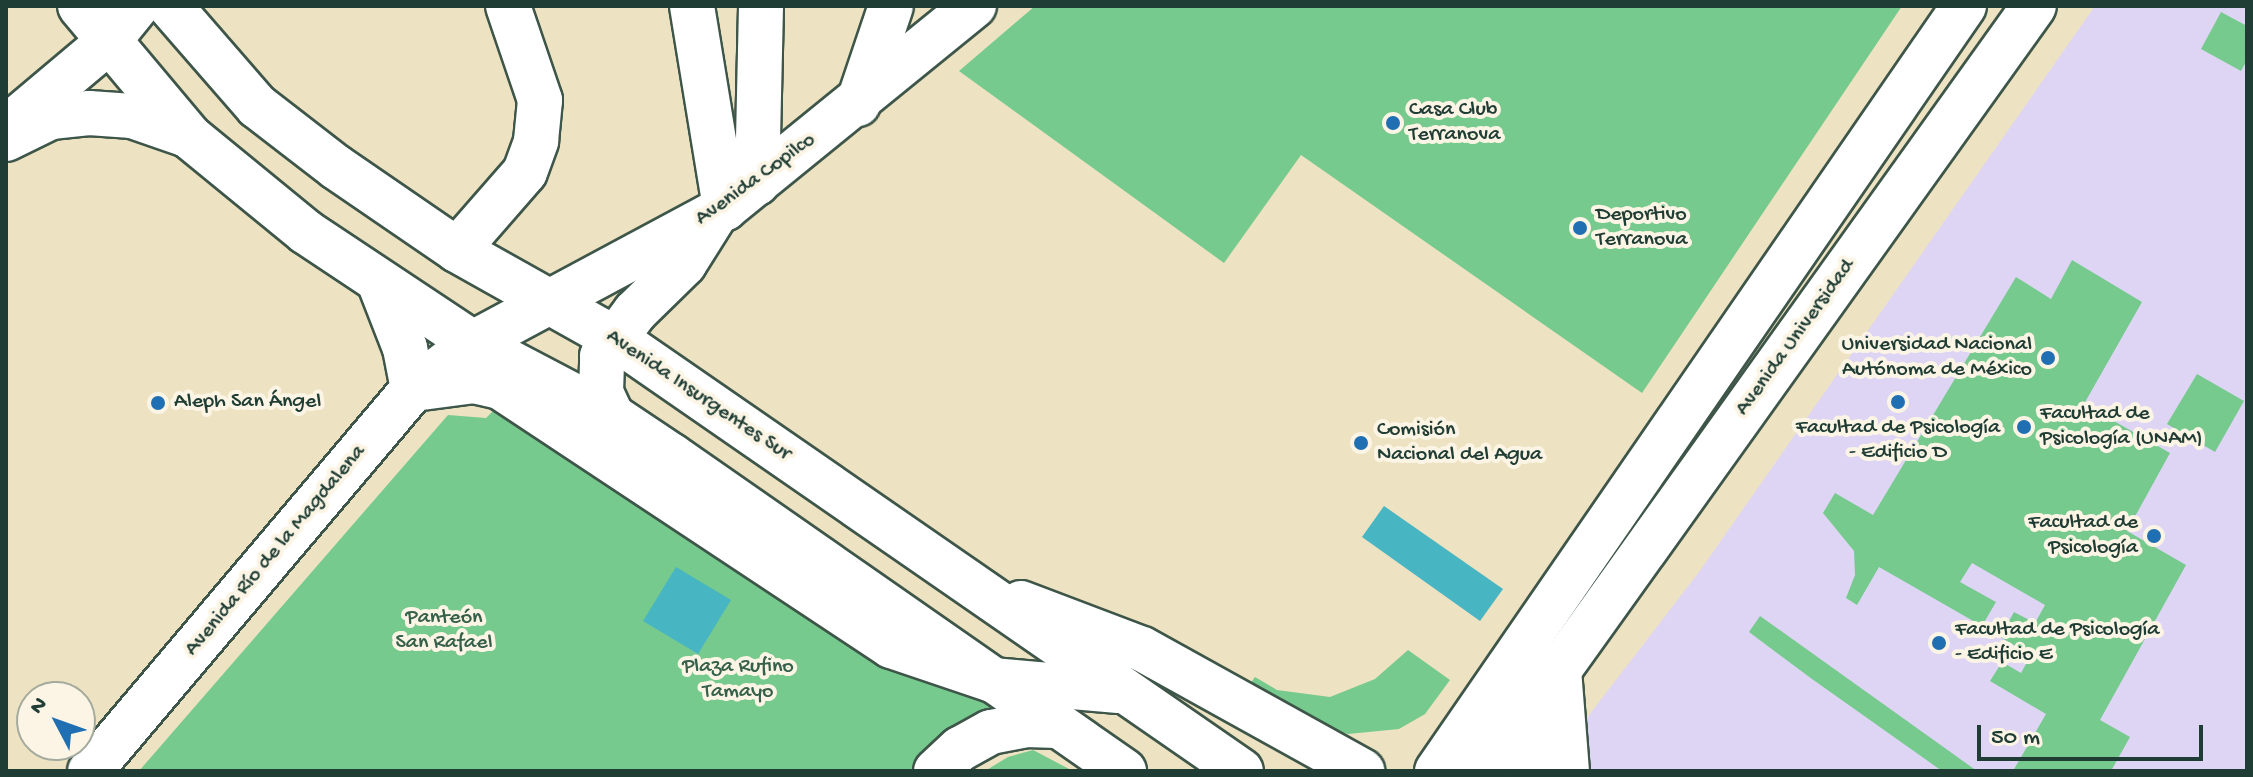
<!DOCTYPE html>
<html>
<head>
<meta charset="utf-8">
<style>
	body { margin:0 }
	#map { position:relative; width:2253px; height:777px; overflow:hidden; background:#ede2c1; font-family:"Gochi Hand",sans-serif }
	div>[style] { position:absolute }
	.built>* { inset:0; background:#ded5f5 }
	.green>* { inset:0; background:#76ca8d }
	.water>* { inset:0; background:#48b5c3 }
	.roads { filter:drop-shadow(2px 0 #3e5649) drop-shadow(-2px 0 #3e5649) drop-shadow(0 2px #3e5649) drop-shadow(0 -2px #3e5649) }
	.minor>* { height:44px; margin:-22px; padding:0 22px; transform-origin:22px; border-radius:22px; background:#fff }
	.major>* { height:44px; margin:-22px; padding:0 22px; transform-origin:22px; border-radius:22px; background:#fff }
	.dots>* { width:22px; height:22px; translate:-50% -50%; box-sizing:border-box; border:4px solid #fcf5e5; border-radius:50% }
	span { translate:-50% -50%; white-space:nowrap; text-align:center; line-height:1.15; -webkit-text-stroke:8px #fcf5e5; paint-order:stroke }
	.poi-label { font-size:22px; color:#1f3d34 }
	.left { translate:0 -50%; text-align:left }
	.right { translate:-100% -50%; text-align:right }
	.street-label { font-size:22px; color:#1f3d34 }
	.park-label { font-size:22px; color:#35604a }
	.frame { position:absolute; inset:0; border:8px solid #1f3d34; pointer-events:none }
	.north { position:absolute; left:16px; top:681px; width:80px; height:80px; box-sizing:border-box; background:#fcf5e5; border:2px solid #a4ab9e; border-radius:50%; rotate:311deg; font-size:22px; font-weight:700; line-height:32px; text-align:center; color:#1f3d34 }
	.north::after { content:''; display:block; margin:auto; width:28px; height:36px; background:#1f6fb2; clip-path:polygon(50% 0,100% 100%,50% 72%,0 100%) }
	.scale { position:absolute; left:1977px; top:725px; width:226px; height:36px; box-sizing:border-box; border:4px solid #1f3d34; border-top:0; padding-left:10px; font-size:24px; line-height:28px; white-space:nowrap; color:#1f3d34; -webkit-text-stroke:6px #fcf5e5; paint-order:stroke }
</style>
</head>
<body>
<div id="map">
	<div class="built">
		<div style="clip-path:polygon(2095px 6px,2247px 6px,2247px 771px,1546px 771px,1699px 572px)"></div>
	</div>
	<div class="green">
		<div style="clip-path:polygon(1035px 6px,1902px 6px,1642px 393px,1301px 155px,1224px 263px,959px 71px)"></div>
		<div style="clip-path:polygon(2221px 12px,2247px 26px,2247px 60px,2241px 71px,2201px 49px)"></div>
		<div style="clip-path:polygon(2072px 260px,2142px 302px,2084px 404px,2170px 453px,2127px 531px,2186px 565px,2100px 720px,2130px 737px,2111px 771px,2013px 771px,2046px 714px,1990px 681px,2002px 662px,2021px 673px,2031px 655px,2000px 637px,2014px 612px,2035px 623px,2045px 605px,1972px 563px,1960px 582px,1996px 602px,1982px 626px,1879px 567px,1857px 605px,1846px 598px,1855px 575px,1854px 551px,1823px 513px,1835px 493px,1873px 515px,2016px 277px,2051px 299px)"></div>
		<div style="clip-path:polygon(2197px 374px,2244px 401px,2215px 452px,2167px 424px)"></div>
		<div style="clip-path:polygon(499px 405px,870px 660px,978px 692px,998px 708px,972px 716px,924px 760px,920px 771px,139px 771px,448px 415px,486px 418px)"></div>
		<div style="clip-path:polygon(1760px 616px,1977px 771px,1942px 771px,1812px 679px,1749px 632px)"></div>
		<div style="clip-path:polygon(1408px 650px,1450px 680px,1425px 714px,1399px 729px,1348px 734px,1320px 726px,1248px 687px,1255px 677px,1277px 690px,1330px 697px,1375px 679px)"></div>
		<div style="clip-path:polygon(1033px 750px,1073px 771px,985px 771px,1008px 757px)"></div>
	</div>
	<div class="water">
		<div style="clip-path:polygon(1384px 506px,1503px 589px,1480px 621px,1362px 537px)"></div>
		<div style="clip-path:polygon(676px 567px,731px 600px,698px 654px,643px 621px)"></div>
	</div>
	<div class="roads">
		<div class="minor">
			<div style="left:692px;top:6px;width:205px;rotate:80.7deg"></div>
			<div style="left:858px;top:104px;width:103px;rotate:-71.4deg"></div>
			<div style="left:6px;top:128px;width:132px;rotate:-40.1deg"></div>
			<div style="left:107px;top:43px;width:48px;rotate:-51deg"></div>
			<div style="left:757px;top:183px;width:177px;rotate:-88.7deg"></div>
			<div style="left:457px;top:250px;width:103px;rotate:-48.9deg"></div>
			<div style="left:525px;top:172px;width:33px;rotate:-70deg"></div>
			<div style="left:536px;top:141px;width:41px;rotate:-84.4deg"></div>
			<div style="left:540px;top:100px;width:99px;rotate:-108.8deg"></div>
			<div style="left:1559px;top:670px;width:101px;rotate:85.5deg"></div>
		</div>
		<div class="major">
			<div style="left:80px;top:6px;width:171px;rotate:50deg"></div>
			<div style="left:190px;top:137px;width:150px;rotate:39.3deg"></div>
			<div style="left:306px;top:232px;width:201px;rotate:33.6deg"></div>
			<div style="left:473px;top:343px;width:157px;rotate:27.7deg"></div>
			<div style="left:612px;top:416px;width:72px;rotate:33.7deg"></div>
			<div style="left:672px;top:456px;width:551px;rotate:34.87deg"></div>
			<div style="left:170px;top:6px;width:133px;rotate:49deg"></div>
			<div style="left:257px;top:106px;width:100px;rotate:37.7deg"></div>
			<div style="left:336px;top:167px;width:147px;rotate:34.4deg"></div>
			<div style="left:457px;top:250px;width:186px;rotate:29.3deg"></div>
			<div style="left:619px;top:341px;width:756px;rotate:34.66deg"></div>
			<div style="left:6px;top:139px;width:50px;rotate:-26.1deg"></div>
			<div style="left:51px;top:117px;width:38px;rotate:-6deg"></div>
			<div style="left:89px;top:113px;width:43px;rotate:4deg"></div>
			<div style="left:132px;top:116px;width:55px;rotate:19.1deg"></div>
			<div style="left:380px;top:284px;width:69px;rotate:68.7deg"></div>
			<div style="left:405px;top:348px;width:42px;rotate:79deg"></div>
			<div style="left:414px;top:389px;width:61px;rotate:-7.6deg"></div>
			<div style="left:474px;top:381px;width:27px;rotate:13deg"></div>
			<div style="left:500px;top:387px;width:469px;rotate:33.5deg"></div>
			<div style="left:891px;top:646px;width:107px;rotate:18.6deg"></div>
			<div style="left:992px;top:680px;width:127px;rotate:5deg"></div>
			<div style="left:612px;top:416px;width:26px;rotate:-115deg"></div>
			<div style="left:601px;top:392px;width:36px;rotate:-88deg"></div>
			<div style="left:602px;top:356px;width:55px;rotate:-53.1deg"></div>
			<div style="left:635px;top:312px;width:69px;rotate:-44.4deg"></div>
			<div style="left:684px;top:264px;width:54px;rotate:-57.8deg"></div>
			<div style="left:1021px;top:603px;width:129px;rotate:20.8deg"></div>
			<div style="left:1142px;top:649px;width:252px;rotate:29deg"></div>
			<div style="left:90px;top:771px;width:500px;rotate:-49.78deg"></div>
			<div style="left:413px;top:389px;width:76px;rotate:-37.5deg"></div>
			<div style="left:473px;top:343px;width:286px;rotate:-28.2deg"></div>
			<div style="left:725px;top:208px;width:321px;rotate:-39.1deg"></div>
			<div style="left:936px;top:771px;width:33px;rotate:-43deg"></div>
			<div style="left:960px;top:749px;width:35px;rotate:-29deg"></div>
			<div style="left:991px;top:732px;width:36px;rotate:-11deg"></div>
			<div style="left:1026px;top:725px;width:31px;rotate:2deg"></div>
			<div style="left:1437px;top:771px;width:929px;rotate:-55.44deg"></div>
			<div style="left:1474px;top:771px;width:132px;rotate:-49.9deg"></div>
			<div style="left:1559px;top:670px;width:816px;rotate:-54.42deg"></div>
			<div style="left:1526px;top:771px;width:92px;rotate:-71.6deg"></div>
		</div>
	</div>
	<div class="dots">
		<div style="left:1393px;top:123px;background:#1f6fb2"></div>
		<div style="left:1580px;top:228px;background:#1f6fb2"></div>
		<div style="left:2048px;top:358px;background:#1f6fb2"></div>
		<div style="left:1898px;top:402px;background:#1f6fb2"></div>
		<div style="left:158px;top:403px;background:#1f6fb2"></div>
		<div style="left:2024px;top:427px;background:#1f6fb2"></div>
		<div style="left:1361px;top:443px;background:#1f6fb2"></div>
		<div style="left:2154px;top:536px;background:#1f6fb2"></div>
		<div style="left:1939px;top:643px;background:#1f6fb2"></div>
	</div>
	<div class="poi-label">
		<span class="left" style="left:1409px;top:123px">Casa Club<br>Terranova</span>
		<span class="left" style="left:1596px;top:228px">Deportivo<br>Terranova</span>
		<span class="right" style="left:2032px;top:358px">Universidad Nacional<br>Autónoma de México</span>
		<span class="left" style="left:174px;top:403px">Aleph San Ángel</span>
		<span class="left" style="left:2040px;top:427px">Facultad de<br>Psicología (UNAM)</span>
		<span style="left:1898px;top:441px">Facultad de Psicología<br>- Edificio D</span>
		<span class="left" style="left:1377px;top:443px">Comisión<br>Nacional del Agua</span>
		<span class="right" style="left:2138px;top:536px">Facultad de<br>Psicología</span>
		<span class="left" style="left:1955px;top:643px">Facultad de Psicología<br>- Edificio E</span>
	</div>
	<div class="street-label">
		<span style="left:756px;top:180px;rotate:-36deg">Avenida Copilco</span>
		<span style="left:1796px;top:338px;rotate:-54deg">Avenida Universidad</span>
		<span style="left:698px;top:396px;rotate:34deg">Avenida Insurgentes Sur</span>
		<span style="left:276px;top:551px;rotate:-50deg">Avenida Río de la Magdalena</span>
	</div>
	<div class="park-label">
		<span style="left:444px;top:631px">Panteón<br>San Rafael</span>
		<span style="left:738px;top:680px">Plaza Rufino<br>Tamayo</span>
	</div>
	<div class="frame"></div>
	<div class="north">N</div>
	<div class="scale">50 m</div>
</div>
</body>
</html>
